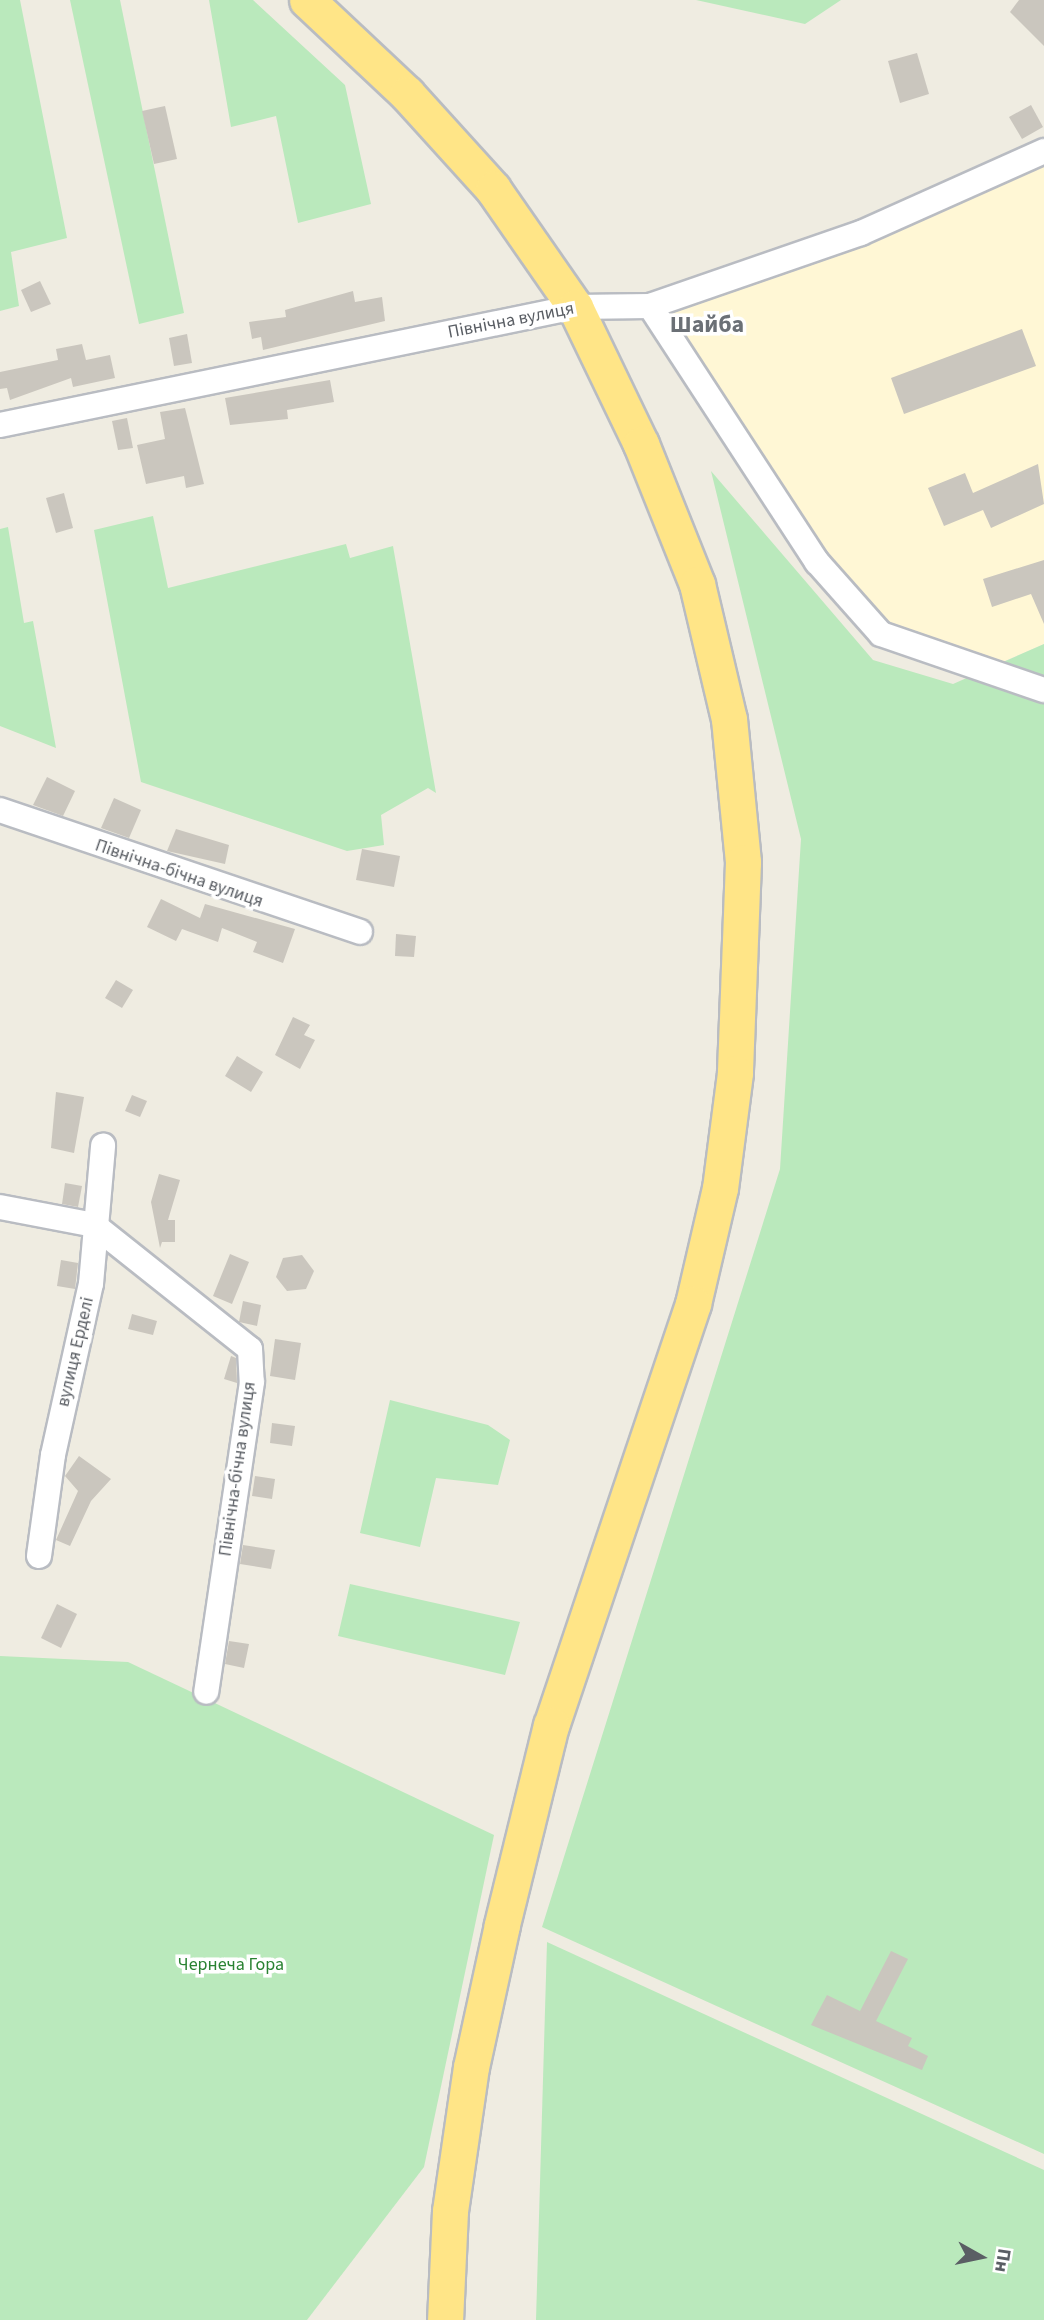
<!DOCTYPE html>
<html>
<head>
<meta charset="utf-8">
<style>
	body { margin:0 }
	#map { position:relative; width:1044px; height:2320px; overflow:hidden; background:#efece1; font-family:"Source Sans 3",sans-serif }
	div>[style] { position:absolute }
	.commercial>* { inset:0; background:#fff7d5 }
	.green>* { inset:0; background:#bae9bc }
	.building>* { inset:0; background:#cac6be }
	.roads { filter:drop-shadow(2px 0 #b9bcc2) drop-shadow(-2px 0 #b9bcc2) drop-shadow(0 2px #b9bcc2) drop-shadow(0 -2px #b9bcc2) }
	.minor>* { height:24px; margin:-12px; padding:0 12px; transform-origin:12px; border-radius:12px; background:#fff }
	.highway>* { height:35px; margin:-17.5px; padding:0 17.5px; transform-origin:17.5px; border-radius:17.5px; background:#ffe587 }
	span { translate:-50% -50%; white-space:nowrap; text-align:center; line-height:1.15; -webkit-text-stroke:7px #fff; paint-order:stroke }
	.street-label { font-size:18px; color:#5a5e64 }
	.park-label { font-size:18px; color:#2a8232 }
	.district-label { font-size:24px; color:#6b7076; font-weight:700 }
	.north { position:absolute; left:946px; top:2222px; width:70px; height:70px; -webkit-text-stroke:5px #fff; paint-order:stroke; rotate:99deg; font-size:19px; font-weight:700; line-height:28px; text-align:center; color:#5a5e64 }
	.north::after { content:''; display:block; margin:auto; width:24px; height:32px; background:#5a5e64; clip-path:polygon(50% 0,100% 100%,50% 72%,0 100%) }
</style>
</head>
<body>
<div id="map">
	<div class="commercial">
		<div style="clip-path:polygon(1044px 151px,1044px 644px,982px 671px,881px 634px,650px 306px)"></div>
	</div>
	<div class="green">
		<div style="clip-path:polygon(0 0,20px 0,67px 238px,11px 252px,19px 306px,0 311px)"></div>
		<div style="clip-path:polygon(70px 0,120px 0,184px 313px,139px 324px)"></div>
		<div style="clip-path:polygon(209px 0,253px 0,345px 85px,371px 204px,298px 223px,276px 116px,231px 127px)"></div>
		<div style="clip-path:polygon(696px 0,841px 0,805px 24px)"></div>
		<div style="clip-path:polygon(711px 471px,873px 660px,953px 684px,1044px 644px,1044px 2154px,542px 1927px,780px 1169px,801px 839px)"></div>
		<div style="clip-path:polygon(153px 516px,168px 588px,346px 544px,350px 558px,393px 546px,436px 793px,428px 788px,381px 815px,384px 845px,347px 851px,141px 782px,94px 530px)"></div>
		<div style="clip-path:polygon(8px 527px,24px 623px,33px 621px,56px 748px,0 726px,0 529px)"></div>
		<div style="clip-path:polygon(390px 1400px,488px 1425px,510px 1440px,498px 1485px,436px 1478px,420px 1547px,360px 1533px)"></div>
		<div style="clip-path:polygon(350px 1584px,520px 1622px,505px 1675px,338px 1636px)"></div>
		<div style="clip-path:polygon(0 1656px,128px 1662px,494px 1835px,424px 2167px,307px 2320px,0 2320px)"></div>
		<div style="clip-path:polygon(547px 1942px,1044px 2170px,1044px 2320px,536px 2320px)"></div>
	</div>
	<div class="building">
		<div style="clip-path:polygon(1019px 0,1044px 0,1044px 46px,1010px 12px)"></div>
		<div style="clip-path:polygon(917px 53px,929px 94px,900px 103px,888px 61px)"></div>
		<div style="clip-path:polygon(1031px 105px,1043px 127px,1022px 139px,1009px 117px)"></div>
		<div style="clip-path:polygon(165px 106px,177px 159px,154px 164px,142px 111px)"></div>
		<div style="clip-path:polygon(40px 281px,51px 304px,31px 312px,21px 290px)"></div>
		<div style="clip-path:polygon(353px 291px,355px 302px,382px 297px,385px 321px,263px 350px,261px 337px,252px 339px,249px 322px,286px 317px,285px 310px)"></div>
		<div style="clip-path:polygon(1022px 329px,1036px 366px,904px 414px,891px 378px)"></div>
		<div style="clip-path:polygon(187px 334px,192px 363px,174px 366px,169px 338px)"></div>
		<div style="clip-path:polygon(82px 344px,86px 360px,110px 355px,115px 378px,73px 387px,71px 378px,10px 400px,7px 388px,0 389px,0 372px,58px 360px,56px 349px)"></div>
		<div style="clip-path:polygon(330px 380px,334px 402px,287px 410px,288px 419px,230px 425px,225px 398px)"></div>
		<div style="clip-path:polygon(185px 408px,204px 484px,186px 488px,184px 476px,146px 484px,137px 445px,165px 439px,160px 412px)"></div>
		<div style="clip-path:polygon(127px 418px,133px 448px,118px 450px,112px 421px)"></div>
		<div style="clip-path:polygon(1038px 464px,1044px 504px,991px 528px,983px 510px,944px 526px,928px 488px,965px 473px,973px 493px)"></div>
		<div style="clip-path:polygon(64px 493px,73px 528px,56px 533px,46px 498px)"></div>
		<div style="clip-path:polygon(1044px 560px,1044px 624px,1031px 594px,992px 607px,983px 579px)"></div>
		<div style="clip-path:polygon(47px 777px,75px 791px,63px 816px,33px 805px)"></div>
		<div style="clip-path:polygon(114px 798px,141px 810px,129px 838px,101px 828px)"></div>
		<div style="clip-path:polygon(176px 829px,229px 845px,225px 864px,167px 851px)"></div>
		<div style="clip-path:polygon(362px 849px,400px 856px,394px 887px,356px 880px)"></div>
		<div style="clip-path:polygon(161px 899px,200px 918px,205px 904px,295px 929px,283px 963px,253px 952px,257px 942px,222px 928px,218px 942px,182px 929px,176px 941px,147px 927px)"></div>
		<div style="clip-path:polygon(396px 934px,416px 936px,414px 957px,395px 956px)"></div>
		<div style="clip-path:polygon(116px 980px,133px 990px,122px 1008px,105px 998px)"></div>
		<div style="clip-path:polygon(293px 1017px,310px 1025px,304px 1035px,315px 1040px,300px 1069px,275px 1055px)"></div>
		<div style="clip-path:polygon(237px 1056px,263px 1072px,251px 1092px,225px 1076px)"></div>
		<div style="clip-path:polygon(56px 1092px,84px 1097px,74px 1153px,51px 1148px)"></div>
		<div style="clip-path:polygon(132px 1095px,147px 1101px,140px 1117px,125px 1111px)"></div>
		<div style="clip-path:polygon(159px 1174px,180px 1180px,168px 1220px,175px 1220px,175px 1242px,162px 1242px,160px 1248px,151px 1202px)"></div>
		<div style="clip-path:polygon(65px 1183px,82px 1186px,78px 1207px,62px 1204px)"></div>
		<div style="clip-path:polygon(230px 1254px,249px 1262px,232px 1304px,213px 1296px)"></div>
		<div style="clip-path:polygon(302px 1255px,314px 1271px,306px 1289px,287px 1291px,276px 1277px,283px 1258px)"></div>
		<div style="clip-path:polygon(61px 1260px,78px 1263px,75px 1289px,57px 1286px)"></div>
		<div style="clip-path:polygon(243px 1301px,261px 1305px,257px 1326px,239px 1322px)"></div>
		<div style="clip-path:polygon(132px 1314px,157px 1321px,153px 1335px,128px 1329px)"></div>
		<div style="clip-path:polygon(275px 1339px,301px 1343px,295px 1380px,270px 1376px)"></div>
		<div style="clip-path:polygon(231px 1356px,236px 1358px,237px 1383px,224px 1379px)"></div>
		<div style="clip-path:polygon(272px 1423px,295px 1426px,292px 1446px,270px 1443px)"></div>
		<div style="clip-path:polygon(79px 1456px,111px 1479px,91px 1501px,70px 1546px,56px 1540px,78px 1491px,65px 1476px)"></div>
		<div style="clip-path:polygon(255px 1476px,275px 1479px,272px 1499px,252px 1496px)"></div>
		<div style="clip-path:polygon(243px 1545px,275px 1550px,271px 1569px,240px 1564px)"></div>
		<div style="clip-path:polygon(57px 1604px,77px 1614px,61px 1648px,41px 1638px)"></div>
		<div style="clip-path:polygon(229px 1641px,249px 1644px,244px 1668px,225px 1664px)"></div>
		<div style="clip-path:polygon(891px 1951px,908px 1959px,876px 2021px,912px 2038px,908px 2046px,928px 2056px,922px 2070px,811px 2025px,827px 1995px,860px 2011px)"></div>
	</div>
	<div class="roads">
		<div class="minor">
			<div style="left:650px;top:306px;width:306px;rotate:56.9deg"></div>
			<div style="left:817px;top:562px;width:96px;rotate:48.4deg"></div>
			<div style="left:881px;top:634px;width:172px;rotate:19deg"></div>
			<div style="left:0;top:425px;width:587px;rotate:-11.6deg"></div>
			<div style="left:575px;top:307px;width:75px;rotate:-0.8deg"></div>
			<div style="left:650px;top:306px;width:223px;rotate:-19.1deg"></div>
			<div style="left:861px;top:233px;width:201px;rotate:-24.1deg"></div>
			<div style="left:0;top:810px;width:380px;rotate:18.7deg"></div>
			<div style="left:0;top:1207px;width:96px;rotate:10.8deg"></div>
			<div style="left:94px;top:1225px;width:199px;rotate:38.5deg"></div>
			<div style="left:250px;top:1349px;width:33px;rotate:87deg"></div>
			<div style="left:252px;top:1382px;width:313px;rotate:98.4deg"></div>
			<div style="left:39px;top:1556px;width:102px;rotate:-82.1deg"></div>
			<div style="left:53px;top:1455px;width:175px;rotate:-77.5deg"></div>
			<div style="left:91px;top:1284px;width:139px;rotate:-85deg"></div>
		</div>
		<div class="highway">
			<div style="left:307px;top:0;width:137px;rotate:43.2deg"></div>
			<div style="left:407px;top:94px;width:128px;rotate:47.8deg"></div>
			<div style="left:493px;top:189px;width:144px;rotate:55.2deg"></div>
			<div style="left:575px;top:307px;width:152px;rotate:64.3deg"></div>
			<div style="left:641px;top:444px;width:151px;rotate:68.2deg"></div>
			<div style="left:697px;top:584px;width:139px;rotate:76.7deg"></div>
			<div style="left:729px;top:719px;width:144px;rotate:84.4deg"></div>
			<div style="left:743px;top:862px;width:211px;rotate:92.2deg"></div>
			<div style="left:735px;top:1073px;width:116px;rotate:97.4deg"></div>
			<div style="left:720px;top:1188px;width:119px;rotate:103.1deg"></div>
			<div style="left:693px;top:1304px;width:444px;rotate:108.6deg"></div>
			<div style="left:551px;top:1725px;width:206px;rotate:103.8deg"></div>
			<div style="left:502px;top:1925px;width:145px;rotate:102.3deg"></div>
			<div style="left:471px;top:2067px;width:146px;rotate:98.3deg"></div>
			<div style="left:450px;top:2211px;width:109px;rotate:92.6deg"></div>
		</div>
	</div>
	<div class="street-label">
		<span style="left:511px;top:321px;rotate:-11deg">Північна вулиця</span>
		<span style="left:179px;top:874px;rotate:19deg">Північна-бічна вулиця</span>
		<span style="left:76px;top:1352px;rotate:-77deg">вулиця Ерделі</span>
		<span style="left:238px;top:1469px;rotate:-82deg">Північна-бічна вулиця</span>
	</div>
	<div class="park-label">
		<span style="left:231px;top:1965px">Чернеча Гора</span>
	</div>
	<div class="district-label">
		<span style="left:707px;top:325px">Шайба</span>
	</div>
	<div class="north">Пн</div>
</div>
</body>
</html>
